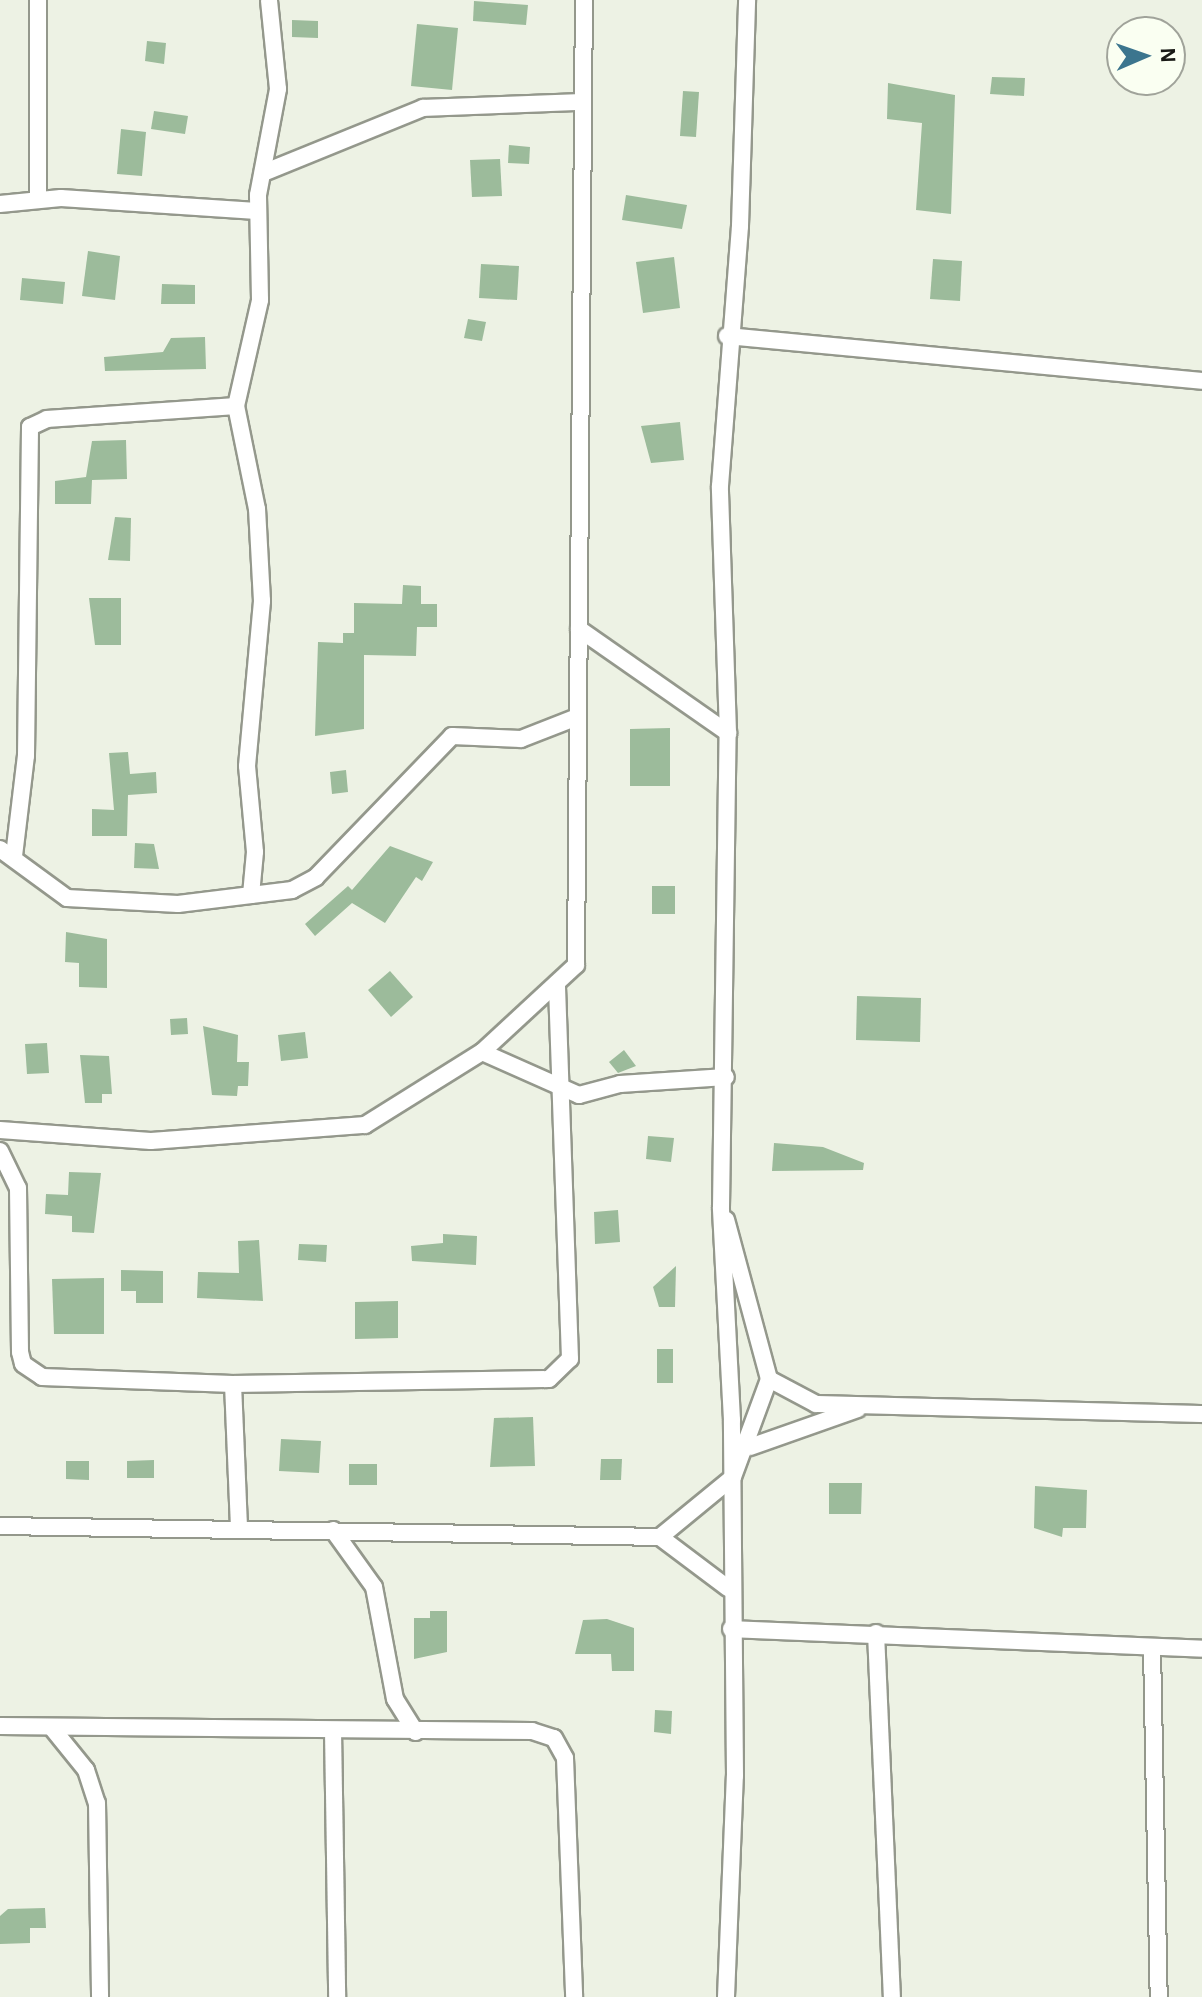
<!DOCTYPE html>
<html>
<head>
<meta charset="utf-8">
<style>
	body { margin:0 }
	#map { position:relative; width:1202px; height:1997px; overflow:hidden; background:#edf2e4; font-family:"Alegreya Sans",sans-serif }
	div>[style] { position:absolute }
	.building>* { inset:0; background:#9cbb9b }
	.roads { filter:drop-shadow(2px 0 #94988c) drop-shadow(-2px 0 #94988c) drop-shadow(0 2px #94988c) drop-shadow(0 -2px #94988c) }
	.street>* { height:16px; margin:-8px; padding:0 8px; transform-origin:8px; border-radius:8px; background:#fff }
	span { translate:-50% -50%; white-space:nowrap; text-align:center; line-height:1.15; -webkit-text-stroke:6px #fafff2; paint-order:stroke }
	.north { position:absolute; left:1106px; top:16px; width:80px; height:80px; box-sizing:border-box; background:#fafff2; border:2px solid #a0a39a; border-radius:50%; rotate:88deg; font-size:22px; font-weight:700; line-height:32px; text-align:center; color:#181915 }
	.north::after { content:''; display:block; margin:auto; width:28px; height:36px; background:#3b758e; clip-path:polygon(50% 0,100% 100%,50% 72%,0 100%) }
</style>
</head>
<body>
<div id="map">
	<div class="building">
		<div style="clip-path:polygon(474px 1px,528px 5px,526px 25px,473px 21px)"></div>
		<div style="clip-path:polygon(292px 20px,318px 21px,318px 38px,292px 37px)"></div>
		<div style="clip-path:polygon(417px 24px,458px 28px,452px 90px,411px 86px)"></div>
		<div style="clip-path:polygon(147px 41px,166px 43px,164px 64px,145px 61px)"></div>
		<div style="clip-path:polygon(992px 77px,1025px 78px,1024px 96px,990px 94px)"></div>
		<div style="clip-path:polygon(888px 83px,955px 95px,951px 214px,916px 210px,922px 123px,887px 119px)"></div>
		<div style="clip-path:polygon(683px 91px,699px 92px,696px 137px,680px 136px)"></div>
		<div style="clip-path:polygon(154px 111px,188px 116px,185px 134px,151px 129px)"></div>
		<div style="clip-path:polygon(121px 129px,146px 132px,142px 176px,117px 174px)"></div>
		<div style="clip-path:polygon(509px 145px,530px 147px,529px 164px,508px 163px)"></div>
		<div style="clip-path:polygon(500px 159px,502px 196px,472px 197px,470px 160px)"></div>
		<div style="clip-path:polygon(626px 195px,687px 205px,682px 229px,622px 220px)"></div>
		<div style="clip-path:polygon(88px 251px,120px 256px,115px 300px,82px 296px)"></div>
		<div style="clip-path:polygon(674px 257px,680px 308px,643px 313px,636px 262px)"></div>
		<div style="clip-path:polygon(933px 259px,962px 261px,960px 301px,930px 299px)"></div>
		<div style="clip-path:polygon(481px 264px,519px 266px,517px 300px,479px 298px)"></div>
		<div style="clip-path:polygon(22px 278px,65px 282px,63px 304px,20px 300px)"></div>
		<div style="clip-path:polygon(162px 284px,195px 285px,195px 304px,161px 304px)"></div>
		<div style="clip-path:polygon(468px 319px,486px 322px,482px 341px,464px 338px)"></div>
		<div style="clip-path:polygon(205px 337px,206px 369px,105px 371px,104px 357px,163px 352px,171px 338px)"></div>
		<div style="clip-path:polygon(680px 422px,684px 460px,651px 463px,641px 426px)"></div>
		<div style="clip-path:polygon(126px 440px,127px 479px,92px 480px,91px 504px,55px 504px,55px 481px,86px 477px,92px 441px)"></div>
		<div style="clip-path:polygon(115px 517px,131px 518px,130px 561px,108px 560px)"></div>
		<div style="clip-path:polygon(403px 585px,421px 586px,421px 604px,437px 604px,437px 627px,417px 627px,416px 656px,364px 655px,364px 729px,315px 736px,318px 642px,343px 643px,343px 633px,354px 633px,354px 603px,402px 604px)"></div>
		<div style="clip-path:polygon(89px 598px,121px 598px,121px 645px,95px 645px)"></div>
		<div style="clip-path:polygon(670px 728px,670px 786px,630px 786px,630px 729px)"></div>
		<div style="clip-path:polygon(128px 752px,130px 774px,156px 772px,157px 793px,128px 795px,127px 836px,92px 836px,92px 809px,114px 810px,109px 753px)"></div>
		<div style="clip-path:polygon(346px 770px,348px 792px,332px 794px,330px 772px)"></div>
		<div style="clip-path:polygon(135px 843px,154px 844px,159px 869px,134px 868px)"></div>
		<div style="clip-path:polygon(390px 846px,433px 862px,422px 881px,416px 877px,385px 923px,352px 903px,315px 936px,305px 924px,348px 886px,352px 890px)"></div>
		<div style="clip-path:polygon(652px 886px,675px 886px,675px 914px,652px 914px)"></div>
		<div style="clip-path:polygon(66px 932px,107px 939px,107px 988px,79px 987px,79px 963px,65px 962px)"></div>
		<div style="clip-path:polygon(390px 971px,413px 997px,391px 1017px,368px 990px)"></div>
		<div style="clip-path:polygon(857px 996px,921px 998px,920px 1042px,856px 1040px)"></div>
		<div style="clip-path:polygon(187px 1018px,188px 1034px,171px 1035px,170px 1019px)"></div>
		<div style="clip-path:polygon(203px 1026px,238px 1035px,237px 1062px,249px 1062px,248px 1086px,238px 1086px,237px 1096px,212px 1095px)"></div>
		<div style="clip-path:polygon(305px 1032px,308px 1058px,281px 1061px,278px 1035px)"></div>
		<div style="clip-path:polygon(47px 1043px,49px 1073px,27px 1074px,25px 1044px)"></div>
		<div style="clip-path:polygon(624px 1050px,636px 1066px,618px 1073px,609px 1062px)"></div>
		<div style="clip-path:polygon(80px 1055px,109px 1056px,112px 1094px,102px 1094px,102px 1103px,85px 1103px)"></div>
		<div style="clip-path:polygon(648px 1136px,674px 1138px,671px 1162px,646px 1159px)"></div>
		<div style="clip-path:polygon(774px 1143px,823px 1147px,864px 1163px,863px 1170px,772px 1171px)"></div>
		<div style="clip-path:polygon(69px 1172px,101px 1173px,94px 1233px,72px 1232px,72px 1216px,45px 1214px,46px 1194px,68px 1195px)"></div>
		<div style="clip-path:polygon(618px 1210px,620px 1242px,595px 1244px,594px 1212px)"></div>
		<div style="clip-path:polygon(443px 1234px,477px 1236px,476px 1265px,412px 1261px,411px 1246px,443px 1243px)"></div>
		<div style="clip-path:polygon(259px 1240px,263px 1301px,197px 1298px,198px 1272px,239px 1273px,238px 1241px)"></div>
		<div style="clip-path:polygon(299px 1244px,327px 1245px,326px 1262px,298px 1260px)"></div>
		<div style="clip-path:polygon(676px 1266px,675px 1307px,659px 1307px,653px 1287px)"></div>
		<div style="clip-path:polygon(121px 1270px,163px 1271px,163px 1303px,136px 1303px,136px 1291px,121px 1291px)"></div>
		<div style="clip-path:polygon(104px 1278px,104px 1334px,54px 1334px,52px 1279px)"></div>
		<div style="clip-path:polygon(398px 1301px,398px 1338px,355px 1339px,355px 1302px)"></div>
		<div style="clip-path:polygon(657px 1349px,673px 1349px,673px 1383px,657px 1383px)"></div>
		<div style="clip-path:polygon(533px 1417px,535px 1466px,490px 1467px,494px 1418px)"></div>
		<div style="clip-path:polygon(281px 1439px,321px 1441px,319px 1473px,279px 1471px)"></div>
		<div style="clip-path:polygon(601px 1459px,622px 1459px,621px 1480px,600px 1480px)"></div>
		<div style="clip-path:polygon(154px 1460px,154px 1478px,127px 1478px,127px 1461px)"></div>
		<div style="clip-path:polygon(66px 1461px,89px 1461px,89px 1480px,66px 1479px)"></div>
		<div style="clip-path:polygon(349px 1464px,377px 1464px,377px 1485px,349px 1485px)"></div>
		<div style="clip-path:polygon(829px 1483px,862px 1483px,861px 1514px,829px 1514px)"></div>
		<div style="clip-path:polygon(1035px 1486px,1087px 1490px,1086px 1528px,1063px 1528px,1062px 1537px,1034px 1528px)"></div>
		<div style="clip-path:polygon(430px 1611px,447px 1611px,447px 1652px,414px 1659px,414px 1618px,430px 1618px)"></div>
		<div style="clip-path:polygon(607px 1619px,634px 1628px,634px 1671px,612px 1671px,611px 1654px,575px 1654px,583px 1620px)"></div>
		<div style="clip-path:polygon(655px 1710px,672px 1711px,671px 1734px,654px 1732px)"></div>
		<div style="clip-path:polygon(45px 1908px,46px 1928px,30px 1928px,30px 1943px,0 1944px,0 1916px,8px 1909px)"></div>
	</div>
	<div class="roads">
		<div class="street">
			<div style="left:38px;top:0;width:198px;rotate:90deg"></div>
			<div style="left:263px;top:173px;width:173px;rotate:-22.1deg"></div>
			<div style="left:423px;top:108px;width:158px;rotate:-2.2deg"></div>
			<div style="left:0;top:204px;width:61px;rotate:-5.6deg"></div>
			<div style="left:61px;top:198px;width:196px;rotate:3.8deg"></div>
			<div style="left:727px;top:336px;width:477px;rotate:5.4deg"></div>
			<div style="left:579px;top:629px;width:182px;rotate:34.9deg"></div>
			<div style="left:0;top:849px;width:83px;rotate:36.2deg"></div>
			<div style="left:67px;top:898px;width:111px;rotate:3.1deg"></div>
			<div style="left:178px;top:904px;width:115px;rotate:-7deg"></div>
			<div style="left:292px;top:890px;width:27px;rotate:-28deg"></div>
			<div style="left:316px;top:877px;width:196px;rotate:-46deg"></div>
			<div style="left:452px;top:736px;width:69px;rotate:2.5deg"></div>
			<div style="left:521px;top:739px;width:60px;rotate:-21.4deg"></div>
			<div style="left:14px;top:856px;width:101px;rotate:-83.2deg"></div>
			<div style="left:26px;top:756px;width:329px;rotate:-89.3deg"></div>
			<div style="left:30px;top:427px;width:19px;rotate:-25deg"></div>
			<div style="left:47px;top:419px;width:189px;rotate:-3.9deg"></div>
			<div style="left:251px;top:895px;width:43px;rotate:-84.7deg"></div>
			<div style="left:255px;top:852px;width:86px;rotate:-95.3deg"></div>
			<div style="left:247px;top:766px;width:166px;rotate:-84.8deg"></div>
			<div style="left:262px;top:601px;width:92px;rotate:-93.1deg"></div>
			<div style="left:257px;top:509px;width:105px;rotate:-101.5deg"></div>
			<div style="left:236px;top:406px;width:109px;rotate:-77.2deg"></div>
			<div style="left:260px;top:300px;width:105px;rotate:-91.1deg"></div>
			<div style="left:258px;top:195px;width:108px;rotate:-79.3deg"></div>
			<div style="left:278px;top:89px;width:89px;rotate:-95.8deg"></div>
			<div style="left:482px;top:1052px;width:106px;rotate:23.9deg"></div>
			<div style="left:579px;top:1095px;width:42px;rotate:-15deg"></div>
			<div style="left:620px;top:1084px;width:106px;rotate:-3.8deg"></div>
			<div style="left:0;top:1130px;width:151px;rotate:4.2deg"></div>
			<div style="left:151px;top:1141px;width:215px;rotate:-4.3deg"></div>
			<div style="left:365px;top:1125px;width:138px;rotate:-32deg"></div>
			<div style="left:482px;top:1052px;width:128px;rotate:-42.8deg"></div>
			<div style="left:576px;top:965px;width:965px;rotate:-89.53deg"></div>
			<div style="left:0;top:1151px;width:41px;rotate:64.1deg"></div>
			<div style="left:18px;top:1188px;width:164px;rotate:89.3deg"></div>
			<div style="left:20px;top:1352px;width:12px;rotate:76deg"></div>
			<div style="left:23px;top:1364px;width:23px;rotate:34deg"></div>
			<div style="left:42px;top:1377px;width:191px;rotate:2.1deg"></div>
			<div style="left:233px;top:1384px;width:316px;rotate:-0.9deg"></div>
			<div style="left:549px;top:1379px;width:29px;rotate:-44deg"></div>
			<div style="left:570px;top:1359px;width:376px;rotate:-92deg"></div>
			<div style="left:769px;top:1379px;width:53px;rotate:28deg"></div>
			<div style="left:816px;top:1404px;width:386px;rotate:1.5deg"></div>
			<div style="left:233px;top:1384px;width:145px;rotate:87.6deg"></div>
			<div style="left:750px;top:1447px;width:114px;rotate:-19.4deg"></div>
			<div style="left:0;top:1526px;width:660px;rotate:0.95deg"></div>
			<div style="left:660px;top:1537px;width:85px;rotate:36.9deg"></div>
			<div style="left:333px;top:1530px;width:70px;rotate:54.3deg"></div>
			<div style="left:374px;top:1587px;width:114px;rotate:79.4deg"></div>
			<div style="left:395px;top:1699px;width:39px;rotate:58deg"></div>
			<div style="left:660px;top:1537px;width:94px;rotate:-39.4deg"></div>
			<div style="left:733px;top:1477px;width:104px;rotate:-69.8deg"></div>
			<div style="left:769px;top:1379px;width:165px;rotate:-105.1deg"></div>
			<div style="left:731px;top:1629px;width:471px;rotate:2.4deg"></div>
			<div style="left:876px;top:1633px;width:364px;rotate:87.5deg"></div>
			<div style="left:1152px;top:1647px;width:350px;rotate:88.9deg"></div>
			<div style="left:0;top:1726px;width:532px;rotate:0.54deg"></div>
			<div style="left:532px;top:1731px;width:23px;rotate:18deg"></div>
			<div style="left:554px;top:1738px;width:23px;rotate:61deg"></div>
			<div style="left:565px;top:1758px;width:239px;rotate:87.8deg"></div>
			<div style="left:52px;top:1728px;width:54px;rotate:51deg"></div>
			<div style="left:86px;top:1770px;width:35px;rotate:72deg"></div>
			<div style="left:97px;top:1803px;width:194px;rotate:89.1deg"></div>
			<div style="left:333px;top:1730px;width:267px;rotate:89.1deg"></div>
			<div style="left:726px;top:1997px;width:221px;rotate:-87.7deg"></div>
			<div style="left:735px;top:1776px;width:356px;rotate:-90.5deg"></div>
			<div style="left:732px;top:1420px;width:213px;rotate:-93deg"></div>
			<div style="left:721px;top:1207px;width:474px;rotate:-89.2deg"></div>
			<div style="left:728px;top:733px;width:247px;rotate:-91.9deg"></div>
			<div style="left:720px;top:486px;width:261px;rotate:-85.6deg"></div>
			<div style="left:740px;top:226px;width:226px;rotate:-88.2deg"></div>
		</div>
	</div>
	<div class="north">N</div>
</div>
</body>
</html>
